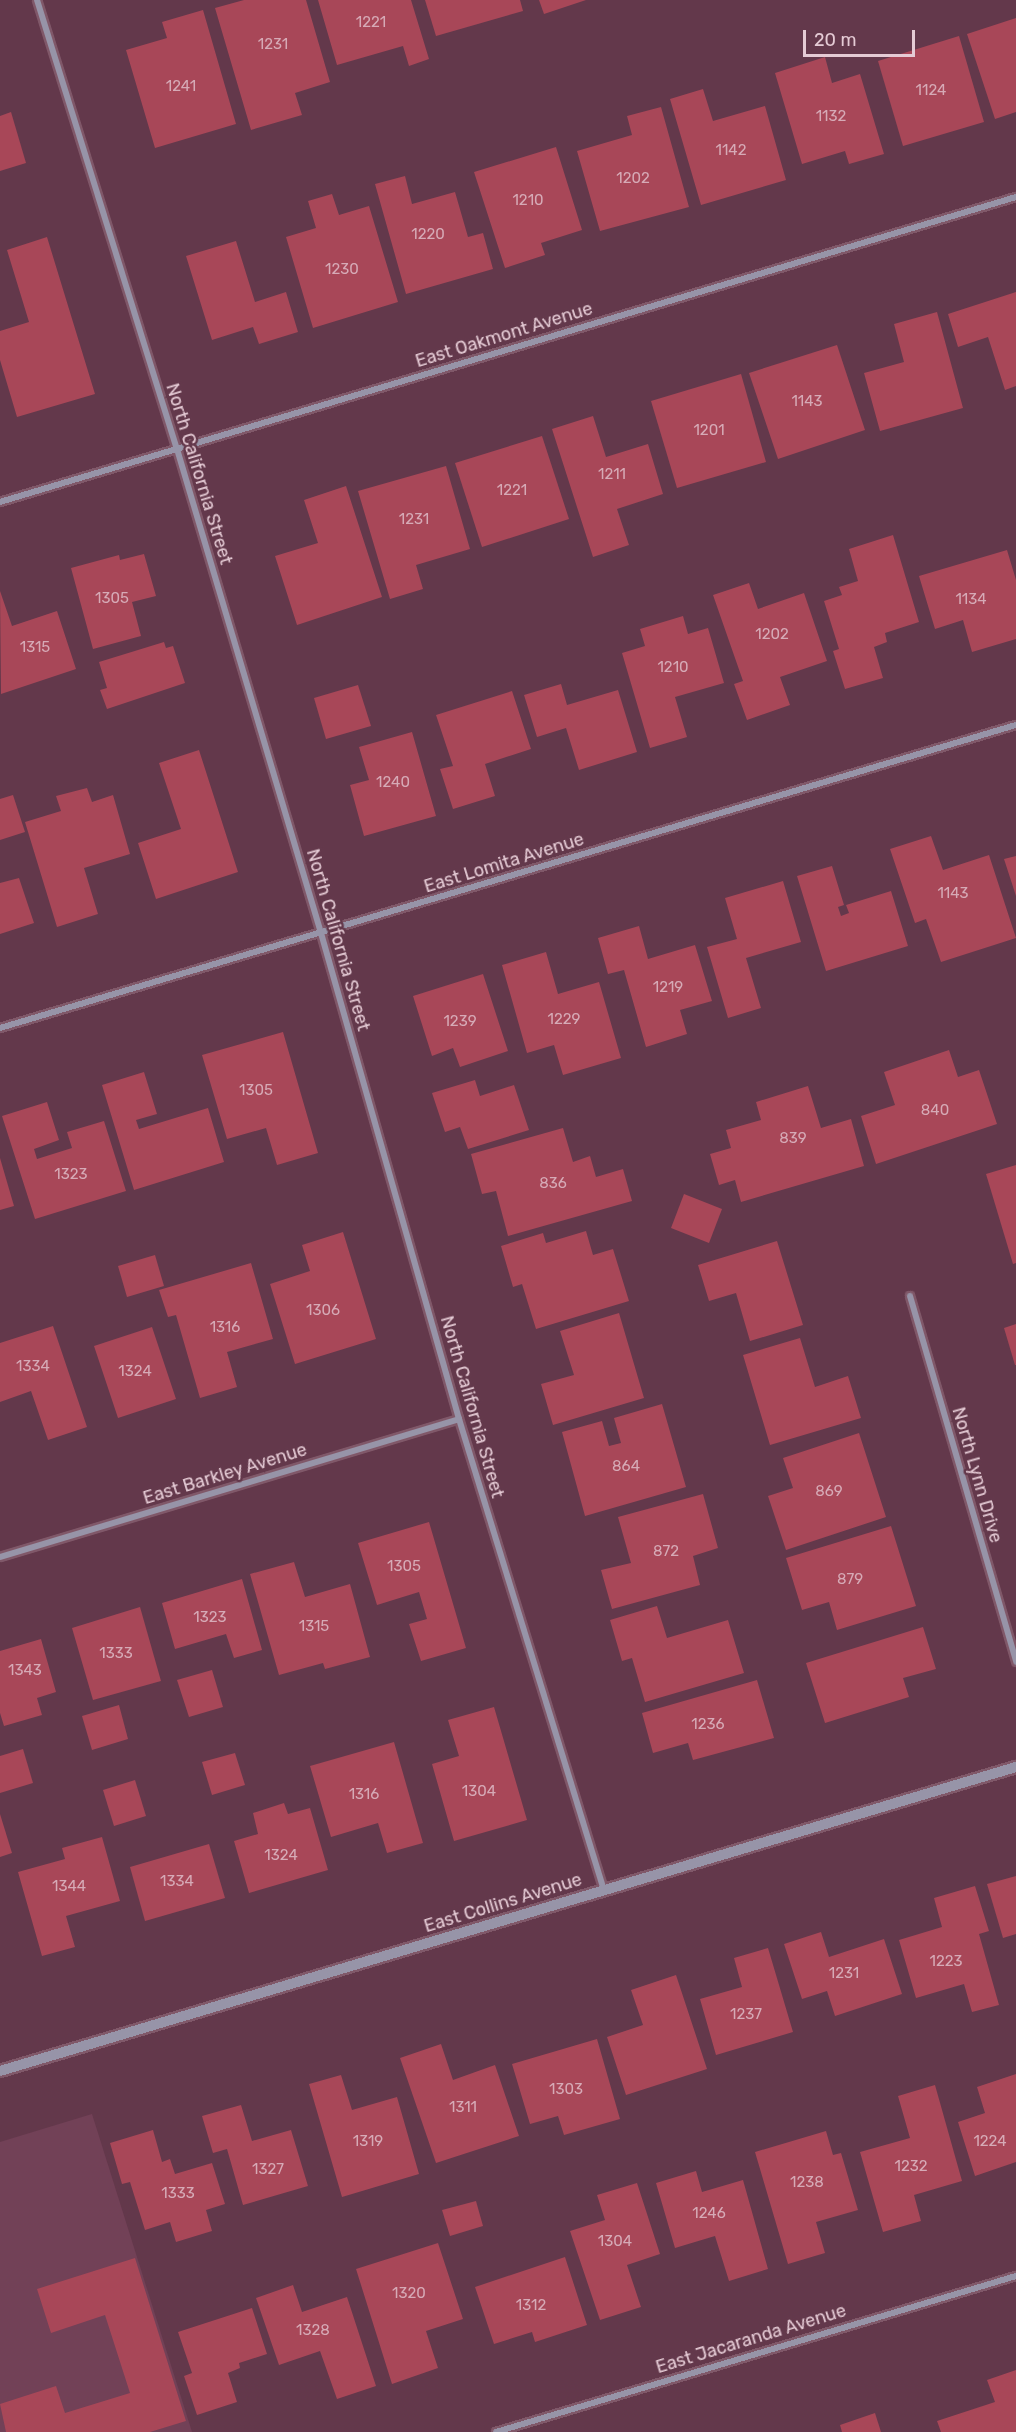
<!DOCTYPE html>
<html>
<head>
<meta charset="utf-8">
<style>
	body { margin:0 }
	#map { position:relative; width:1016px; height:2432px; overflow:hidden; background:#63384b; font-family:Rubik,sans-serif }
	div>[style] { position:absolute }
	.built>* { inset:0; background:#724157 }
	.building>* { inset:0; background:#a84758 }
	.roads { filter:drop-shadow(2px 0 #805869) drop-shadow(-2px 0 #805869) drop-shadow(0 2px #805869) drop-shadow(0 -2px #805869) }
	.minor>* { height:6px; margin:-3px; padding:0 3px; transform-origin:3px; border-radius:3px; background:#9794a8 }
	.tertiary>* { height:10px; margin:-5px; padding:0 5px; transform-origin:5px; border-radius:5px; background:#9794a8 }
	span { translate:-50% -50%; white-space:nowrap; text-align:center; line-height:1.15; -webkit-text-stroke:5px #63384b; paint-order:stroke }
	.number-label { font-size:15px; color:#d6aab6 }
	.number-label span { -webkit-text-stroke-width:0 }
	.street-label { font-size:18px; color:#e5cbd5 }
	.scale { position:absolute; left:803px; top:30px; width:112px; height:27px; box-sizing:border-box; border:3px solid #e5cbd5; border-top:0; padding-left:8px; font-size:18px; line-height:21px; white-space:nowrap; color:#e5cbd5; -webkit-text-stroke:4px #63384b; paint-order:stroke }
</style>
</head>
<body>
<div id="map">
	<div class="built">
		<div style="clip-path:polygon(92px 2114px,192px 2432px,0 2432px,0 2142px)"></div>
	</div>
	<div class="building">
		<div style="clip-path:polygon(244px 0,306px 0,330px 82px,295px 93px,302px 115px,251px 130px,215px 8px)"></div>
		<div style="clip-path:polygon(318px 0,411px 0,429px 59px,409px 66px,403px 46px,337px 65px)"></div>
		<div style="clip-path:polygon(425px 0,520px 0,523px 11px,436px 36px)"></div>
		<div style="clip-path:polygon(539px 0,586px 0,544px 14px)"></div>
		<div style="clip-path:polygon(203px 10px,236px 124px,155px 148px,126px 50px,167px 38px,162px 22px)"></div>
		<div style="clip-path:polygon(1016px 18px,1016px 112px,995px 119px,967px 34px)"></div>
		<div style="clip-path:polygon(959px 36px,984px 122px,903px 146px,878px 61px)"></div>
		<div style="clip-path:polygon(825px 57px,832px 83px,860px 74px,884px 154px,849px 164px,845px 151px,802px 164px,775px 73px)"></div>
		<div style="clip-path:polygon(703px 89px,713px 121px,765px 106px,786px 180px,701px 205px,670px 99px)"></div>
		<div style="clip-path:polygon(661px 107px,689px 207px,600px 231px,577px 151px,632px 135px,627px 116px)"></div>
		<div style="clip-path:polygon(11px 112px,26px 163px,0 171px,0 116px)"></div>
		<div style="clip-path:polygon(556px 147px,582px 230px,541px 243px,545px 255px,505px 268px,474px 172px)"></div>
		<div style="clip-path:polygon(405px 176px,412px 204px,455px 192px,468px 237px,483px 233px,493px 269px,406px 294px,375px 184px)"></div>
		<div style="clip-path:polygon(332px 194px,339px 215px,369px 206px,398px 302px,313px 328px,286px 237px,316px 228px,308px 201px)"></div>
		<div style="clip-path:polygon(47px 237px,95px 394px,17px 417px,0 360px,0 331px,29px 322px,7px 250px)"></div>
		<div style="clip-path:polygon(236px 241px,255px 302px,286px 292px,298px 332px,259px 344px,253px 327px,212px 340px,186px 256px)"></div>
		<div style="clip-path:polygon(1016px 292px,1016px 386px,1005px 390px,988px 337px,958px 347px,948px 314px)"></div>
		<div style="clip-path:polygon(937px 312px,963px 408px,880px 431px,864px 373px,904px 362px,894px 324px)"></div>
		<div style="clip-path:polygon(837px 345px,865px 430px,778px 459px,749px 373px)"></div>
		<div style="clip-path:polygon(741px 374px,766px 462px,677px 488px,651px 401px)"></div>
		<div style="clip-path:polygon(593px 416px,606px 457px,648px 444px,663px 494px,617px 509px,629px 545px,593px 557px,552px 429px)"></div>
		<div style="clip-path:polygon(542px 436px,569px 519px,482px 547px,455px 463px)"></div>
		<div style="clip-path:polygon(446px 466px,470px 549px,416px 565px,423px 589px,390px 599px,358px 491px)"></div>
		<div style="clip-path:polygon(346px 486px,382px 597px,297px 625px,275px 556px,318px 543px,304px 500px)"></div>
		<div style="clip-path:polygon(893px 535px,919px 622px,885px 633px,887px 642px,874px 647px,883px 678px,845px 689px,833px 651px,839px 649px,824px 601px,842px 595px,839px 587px,858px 581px,849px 549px)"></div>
		<div style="clip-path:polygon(1007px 550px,1016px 580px,1016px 639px,972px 652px,963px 620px,935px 629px,919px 576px)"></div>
		<div style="clip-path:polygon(144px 554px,156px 596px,132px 602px,141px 636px,93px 649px,71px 568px,119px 555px,120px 560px)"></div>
		<div style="clip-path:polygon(749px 583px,758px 609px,804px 593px,827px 661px,780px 677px,790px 705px,747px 720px,734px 684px,743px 681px,713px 595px)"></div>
		<div style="clip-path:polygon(0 591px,12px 626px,57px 611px,76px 669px,1px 694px)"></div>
		<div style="clip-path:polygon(683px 616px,688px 634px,708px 628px,724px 683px,675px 697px,687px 737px,650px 748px,622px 653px,645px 646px,640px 629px)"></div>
		<div style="clip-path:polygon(164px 642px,166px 648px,173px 646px,185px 683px,107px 709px,100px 690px,107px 688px,99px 662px)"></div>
		<div style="clip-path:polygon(561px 684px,567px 705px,618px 690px,637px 752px,579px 770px,566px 728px,537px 737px,524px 695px)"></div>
		<div style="clip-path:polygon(358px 685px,371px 726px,326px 739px,314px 698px)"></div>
		<div style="clip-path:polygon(512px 691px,531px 749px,485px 764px,495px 796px,453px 809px,440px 769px,453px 766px,436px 715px)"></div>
		<div style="clip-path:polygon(412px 732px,436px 816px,364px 836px,350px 785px,369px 780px,359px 747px)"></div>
		<div style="clip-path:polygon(199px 750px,238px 872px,156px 899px,138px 843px,181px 829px,159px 763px)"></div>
		<div style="clip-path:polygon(87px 788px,92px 802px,113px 795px,130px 854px,84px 868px,98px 914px,57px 927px,25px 822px,61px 811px,56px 796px)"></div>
		<div style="clip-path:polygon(13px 795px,25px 832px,0 840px,0 799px)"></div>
		<div style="clip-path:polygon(931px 836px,943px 870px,989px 855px,1016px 938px,941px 962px,926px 919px,915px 923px,890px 849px)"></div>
		<div style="clip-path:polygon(1016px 856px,1016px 896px,1004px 859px)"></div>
		<div style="clip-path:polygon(832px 866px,844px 905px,838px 907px,841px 916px,849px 913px,846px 905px,891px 891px,908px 946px,826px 971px,797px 876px)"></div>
		<div style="clip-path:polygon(19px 878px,34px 923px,0 934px,0 883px)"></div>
		<div style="clip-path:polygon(783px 881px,801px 942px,746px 958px,761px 1008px,728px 1018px,707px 947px,737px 939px,725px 898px)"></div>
		<div style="clip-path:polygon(639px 926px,648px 959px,695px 945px,712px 1001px,680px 1010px,687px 1034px,646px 1047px,624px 970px,608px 974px,598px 938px)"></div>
		<div style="clip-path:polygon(546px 952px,558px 994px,599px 982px,621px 1058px,563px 1075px,554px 1045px,527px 1053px,502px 965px)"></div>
		<div style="clip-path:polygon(483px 974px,508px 1051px,460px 1067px,453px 1048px,432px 1056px,413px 996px)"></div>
		<div style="clip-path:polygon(283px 1032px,318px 1153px,277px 1165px,266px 1128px,227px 1139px,202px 1055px)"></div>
		<div style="clip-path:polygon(949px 1050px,958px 1077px,979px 1070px,997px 1124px,876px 1164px,861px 1116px,895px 1105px,884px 1072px)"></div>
		<div style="clip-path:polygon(144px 1072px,157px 1114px,136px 1120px,139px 1129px,208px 1108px,224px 1162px,134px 1190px,102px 1085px)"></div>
		<div style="clip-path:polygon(475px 1080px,480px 1096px,514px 1085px,529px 1130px,468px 1149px,460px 1127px,445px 1132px,432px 1093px)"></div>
		<div style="clip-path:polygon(808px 1086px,821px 1128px,851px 1119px,864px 1166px,741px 1202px,735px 1180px,719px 1185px,710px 1154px,731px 1148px,726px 1130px,761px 1120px,756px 1102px)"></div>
		<div style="clip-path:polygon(47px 1102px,59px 1140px,34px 1149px,37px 1159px,72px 1148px,67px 1132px,104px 1121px,126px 1191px,35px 1219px,2px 1116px)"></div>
		<div style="clip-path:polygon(563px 1128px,573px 1162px,590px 1156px,596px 1177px,623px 1169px,632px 1201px,508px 1236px,496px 1191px,482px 1194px,471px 1154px)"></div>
		<div style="clip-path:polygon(0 1158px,14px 1206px,0 1210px)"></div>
		<div style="clip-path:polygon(1016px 1165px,1016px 1263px,1013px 1264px,986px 1174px)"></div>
		<div style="clip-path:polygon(684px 1194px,722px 1209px,709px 1243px,671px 1228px)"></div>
		<div style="clip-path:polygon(586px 1231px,593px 1255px,613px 1249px,629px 1301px,536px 1329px,522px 1284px,513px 1287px,501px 1246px,543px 1233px,546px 1243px)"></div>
		<div style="clip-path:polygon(343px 1232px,376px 1339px,295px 1364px,270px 1284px,310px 1271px,302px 1245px)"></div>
		<div style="clip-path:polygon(777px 1241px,803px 1325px,750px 1341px,736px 1293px,709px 1301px,698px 1265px)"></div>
		<div style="clip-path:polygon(155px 1255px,164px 1286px,127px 1297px,118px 1266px)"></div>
		<div style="clip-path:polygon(251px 1263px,273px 1339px,227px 1352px,237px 1387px,200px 1398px,176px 1315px,168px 1317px,159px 1290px)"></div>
		<div style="clip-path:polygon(619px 1313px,644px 1398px,553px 1425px,541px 1384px,574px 1375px,560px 1331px)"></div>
		<div style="clip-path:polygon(1016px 1324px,1016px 1365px,1015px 1365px,1004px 1328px)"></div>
		<div style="clip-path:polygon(53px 1326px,87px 1427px,48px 1440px,31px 1391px,0 1402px,0 1343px)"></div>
		<div style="clip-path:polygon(152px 1327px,176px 1399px,118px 1418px,94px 1346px)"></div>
		<div style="clip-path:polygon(800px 1338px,815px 1387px,848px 1376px,861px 1418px,770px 1445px,743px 1355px)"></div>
		<div style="clip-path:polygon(662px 1404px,686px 1487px,585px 1516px,562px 1432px,602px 1421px,609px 1446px,621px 1443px,614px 1418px)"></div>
		<div style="clip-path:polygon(859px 1433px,886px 1517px,786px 1550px,768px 1496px,793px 1488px,783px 1458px)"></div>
		<div style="clip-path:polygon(703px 1494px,718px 1548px,693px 1556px,700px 1585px,612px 1609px,601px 1570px,631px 1563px,618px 1517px)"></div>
		<div style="clip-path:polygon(429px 1522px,466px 1648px,421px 1661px,409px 1624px,427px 1619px,419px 1592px,377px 1605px,358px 1543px)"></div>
		<div style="clip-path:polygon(891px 1526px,916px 1606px,837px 1630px,829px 1602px,802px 1610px,786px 1558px)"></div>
		<div style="clip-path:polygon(294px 1562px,305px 1597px,350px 1584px,370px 1657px,325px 1669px,323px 1663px,279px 1675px,250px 1574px)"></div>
		<div style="clip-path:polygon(242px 1579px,262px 1650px,234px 1658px,226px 1634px,175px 1649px,162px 1603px)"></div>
		<div style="clip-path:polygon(657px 1606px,667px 1638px,728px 1620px,744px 1673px,645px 1702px,632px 1658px,622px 1661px,610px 1620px)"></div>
		<div style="clip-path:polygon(140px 1607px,161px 1681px,93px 1700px,72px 1628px)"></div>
		<div style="clip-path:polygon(923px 1627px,936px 1669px,903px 1678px,909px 1697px,825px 1723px,806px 1663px)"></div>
		<div style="clip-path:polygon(41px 1639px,56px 1692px,37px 1698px,42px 1715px,4px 1726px,0 1713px,0 1651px)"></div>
		<div style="clip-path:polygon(212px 1670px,223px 1707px,189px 1717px,177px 1680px)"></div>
		<div style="clip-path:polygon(757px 1680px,774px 1738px,693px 1760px,688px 1743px,653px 1753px,642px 1713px)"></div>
		<div style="clip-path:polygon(119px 1705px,128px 1739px,92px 1750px,82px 1716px)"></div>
		<div style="clip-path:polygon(494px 1707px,527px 1820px,454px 1841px,432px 1764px,459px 1756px,448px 1720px)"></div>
		<div style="clip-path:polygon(394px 1742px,423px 1843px,387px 1853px,378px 1823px,331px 1837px,310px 1766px)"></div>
		<div style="clip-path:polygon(23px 1749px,33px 1783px,0 1793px,0 1756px)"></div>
		<div style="clip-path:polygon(235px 1753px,245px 1785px,212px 1795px,202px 1762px)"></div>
		<div style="clip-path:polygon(135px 1780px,146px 1816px,114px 1826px,103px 1790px)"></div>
		<div style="clip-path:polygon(284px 1803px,288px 1814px,310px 1808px,328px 1870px,249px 1893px,234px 1841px,258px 1834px,253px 1813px)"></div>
		<div style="clip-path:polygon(0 1814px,12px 1853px,0 1857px)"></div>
		<div style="clip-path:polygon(102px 1837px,120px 1901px,66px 1916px,75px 1947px,42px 1956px,18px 1872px,65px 1859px,62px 1848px)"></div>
		<div style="clip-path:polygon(209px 1844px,225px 1898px,145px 1921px,130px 1867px)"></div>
		<div style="clip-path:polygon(1016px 1876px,1016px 1934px,1003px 1938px,987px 1884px)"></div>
		<div style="clip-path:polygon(975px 1886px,989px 1931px,979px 1934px,999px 2005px,972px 2012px,964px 1984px,916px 1998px,899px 1940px,942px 1927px,934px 1898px)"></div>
		<div style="clip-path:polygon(821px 1932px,829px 1957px,884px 1939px,902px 1994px,835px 2016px,827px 1991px,802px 1999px,784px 1944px)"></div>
		<div style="clip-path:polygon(768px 1948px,793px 2032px,716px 2055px,700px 1999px,742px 1987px,734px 1958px)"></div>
		<div style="clip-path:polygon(676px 1975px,707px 2069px,626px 2095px,607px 2037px,643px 2025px,631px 1990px)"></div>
		<div style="clip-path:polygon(597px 2039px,620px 2119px,564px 2135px,558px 2116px,530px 2124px,512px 2064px)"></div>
		<div style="clip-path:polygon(441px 2044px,453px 2080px,495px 2065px,519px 2136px,436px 2163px,400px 2058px)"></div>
		<div style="clip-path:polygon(1016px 2074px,1016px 2162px,975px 2176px,958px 2122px,985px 2113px,977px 2087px)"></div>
		<div style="clip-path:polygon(341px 2075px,352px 2110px,397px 2097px,419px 2174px,342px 2197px,309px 2084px)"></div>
		<div style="clip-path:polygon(935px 2085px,962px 2181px,914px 2195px,921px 2221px,883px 2232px,860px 2152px,910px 2138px,898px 2096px)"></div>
		<div style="clip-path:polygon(241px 2105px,252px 2141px,291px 2130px,308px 2186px,243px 2205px,227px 2149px,213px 2153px,202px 2116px)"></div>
		<div style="clip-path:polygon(153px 2130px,162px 2162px,170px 2159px,175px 2174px,212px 2163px,225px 2204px,206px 2210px,212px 2231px,176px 2242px,170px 2222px,145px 2230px,130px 2182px,122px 2184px,110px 2143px)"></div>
		<div style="clip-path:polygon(826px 2131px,833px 2155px,841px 2153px,858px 2210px,816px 2222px,825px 2253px,788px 2264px,755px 2152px)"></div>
		<div style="clip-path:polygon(696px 2171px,702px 2192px,743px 2180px,768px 2269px,729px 2281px,715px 2236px,675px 2248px,656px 2183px)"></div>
		<div style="clip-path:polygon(637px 2183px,660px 2254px,627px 2265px,641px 2307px,600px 2320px,570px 2231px,605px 2220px,597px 2195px)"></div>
		<div style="clip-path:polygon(476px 2201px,483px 2226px,450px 2236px,442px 2210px)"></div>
		<div style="clip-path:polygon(438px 2243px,463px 2319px,426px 2331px,438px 2368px,392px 2384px,356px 2269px)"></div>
		<div style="clip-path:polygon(565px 2257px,587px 2325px,535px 2342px,532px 2332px,494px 2344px,475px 2287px)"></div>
		<div style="clip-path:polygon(135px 2258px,186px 2421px,150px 2432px,6px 2432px,0 2404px,56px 2386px,65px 2413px,130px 2393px,105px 2315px,51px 2333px,37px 2289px)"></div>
		<div style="clip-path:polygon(293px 2285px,302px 2312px,347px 2297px,376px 2386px,337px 2399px,320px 2351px,279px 2365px,256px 2298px)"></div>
		<div style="clip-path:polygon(252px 2308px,267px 2354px,239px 2363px,240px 2368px,228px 2373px,237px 2402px,197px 2415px,184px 2376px,192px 2373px,178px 2332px)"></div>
		<div style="clip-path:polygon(1016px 2370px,1016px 2432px,941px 2432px,937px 2421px,995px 2402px,987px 2380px)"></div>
		<div style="clip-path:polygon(875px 2413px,881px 2432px,842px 2432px,840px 2425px)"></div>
	</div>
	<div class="roads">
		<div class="minor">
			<div style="left:37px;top:0;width:470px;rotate:72.7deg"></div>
			<div style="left:177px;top:449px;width:505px;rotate:73.43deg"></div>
			<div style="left:321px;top:933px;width:505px;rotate:74.15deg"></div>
			<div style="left:459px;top:1419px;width:493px;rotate:72.9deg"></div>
			<div style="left:0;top:502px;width:1061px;rotate:-16.71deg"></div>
			<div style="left:0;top:1028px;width:1060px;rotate:-16.61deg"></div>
			<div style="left:910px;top:1296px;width:381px;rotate:73.8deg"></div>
			<div style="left:0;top:1557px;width:479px;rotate:-16.7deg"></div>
			<div style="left:496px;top:2432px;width:543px;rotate:-16.7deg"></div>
		</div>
		<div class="tertiary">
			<div style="left:0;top:2071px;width:1061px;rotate:-16.66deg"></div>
		</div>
	</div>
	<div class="number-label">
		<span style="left:371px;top:23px">1221</span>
		<span style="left:273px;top:45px">1231</span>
		<span style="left:181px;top:87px">1241</span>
		<span style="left:931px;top:91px">1124</span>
		<span style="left:831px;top:117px">1132</span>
		<span style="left:731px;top:151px">1142</span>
		<span style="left:633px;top:179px">1202</span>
		<span style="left:528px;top:201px">1210</span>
		<span style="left:428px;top:235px">1220</span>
		<span style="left:342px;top:270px">1230</span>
		<span style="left:807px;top:402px">1143</span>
		<span style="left:709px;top:431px">1201</span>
		<span style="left:612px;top:475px">1211</span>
		<span style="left:512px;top:491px">1221</span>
		<span style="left:414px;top:520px">1231</span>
		<span style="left:112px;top:599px">1305</span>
		<span style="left:971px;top:600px">1134</span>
		<span style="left:772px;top:635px">1202</span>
		<span style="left:35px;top:648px">1315</span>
		<span style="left:673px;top:668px">1210</span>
		<span style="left:393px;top:783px">1240</span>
		<span style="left:953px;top:894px">1143</span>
		<span style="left:668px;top:988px">1219</span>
		<span style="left:564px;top:1020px">1229</span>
		<span style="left:460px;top:1022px">1239</span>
		<span style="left:256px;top:1091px">1305</span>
		<span style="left:935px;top:1111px">840</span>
		<span style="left:793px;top:1139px">839</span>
		<span style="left:71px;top:1175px">1323</span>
		<span style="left:553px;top:1184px">836</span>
		<span style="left:323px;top:1311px">1306</span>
		<span style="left:225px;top:1328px">1316</span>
		<span style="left:33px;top:1367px">1334</span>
		<span style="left:135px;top:1372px">1324</span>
		<span style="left:626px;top:1467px">864</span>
		<span style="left:829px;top:1492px">869</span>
		<span style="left:666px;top:1552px">872</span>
		<span style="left:404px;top:1567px">1305</span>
		<span style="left:850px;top:1580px">879</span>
		<span style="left:210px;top:1618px">1323</span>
		<span style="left:314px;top:1627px">1315</span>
		<span style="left:116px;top:1654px">1333</span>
		<span style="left:25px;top:1671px">1343</span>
		<span style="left:708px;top:1725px">1236</span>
		<span style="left:479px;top:1792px">1304</span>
		<span style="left:364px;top:1795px">1316</span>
		<span style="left:281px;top:1856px">1324</span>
		<span style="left:177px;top:1882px">1334</span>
		<span style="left:69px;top:1887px">1344</span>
		<span style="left:946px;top:1962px">1223</span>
		<span style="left:844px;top:1974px">1231</span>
		<span style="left:746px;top:2015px">1237</span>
		<span style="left:566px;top:2090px">1303</span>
		<span style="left:463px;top:2108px">1311</span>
		<span style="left:368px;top:2142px">1319</span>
		<span style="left:990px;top:2142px">1224</span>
		<span style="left:911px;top:2167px">1232</span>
		<span style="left:268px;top:2170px">1327</span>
		<span style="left:807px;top:2183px">1238</span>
		<span style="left:178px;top:2194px">1333</span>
		<span style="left:709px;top:2214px">1246</span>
		<span style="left:615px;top:2242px">1304</span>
		<span style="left:409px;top:2294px">1320</span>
		<span style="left:531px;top:2306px">1312</span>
		<span style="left:313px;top:2331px">1328</span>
	</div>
	<div class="street-label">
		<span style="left:504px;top:335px;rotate:-17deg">East Oakmont Avenue</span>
		<span style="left:199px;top:474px;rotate:73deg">North California Street</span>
		<span style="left:504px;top:863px;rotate:-17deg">East Lomita Avenue</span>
		<span style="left:338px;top:940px;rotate:74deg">North California Street</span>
		<span style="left:472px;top:1407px;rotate:74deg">North California Street</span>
		<span style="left:225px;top:1474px;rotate:-17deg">East Barkley Avenue</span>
		<span style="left:977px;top:1475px;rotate:74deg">North Lynn Drive</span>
		<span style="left:503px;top:1903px;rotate:-17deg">East Collins Avenue</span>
		<span style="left:751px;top:2339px;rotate:-17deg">East Jacaranda Avenue</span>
	</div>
	<div class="scale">20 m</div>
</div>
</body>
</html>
